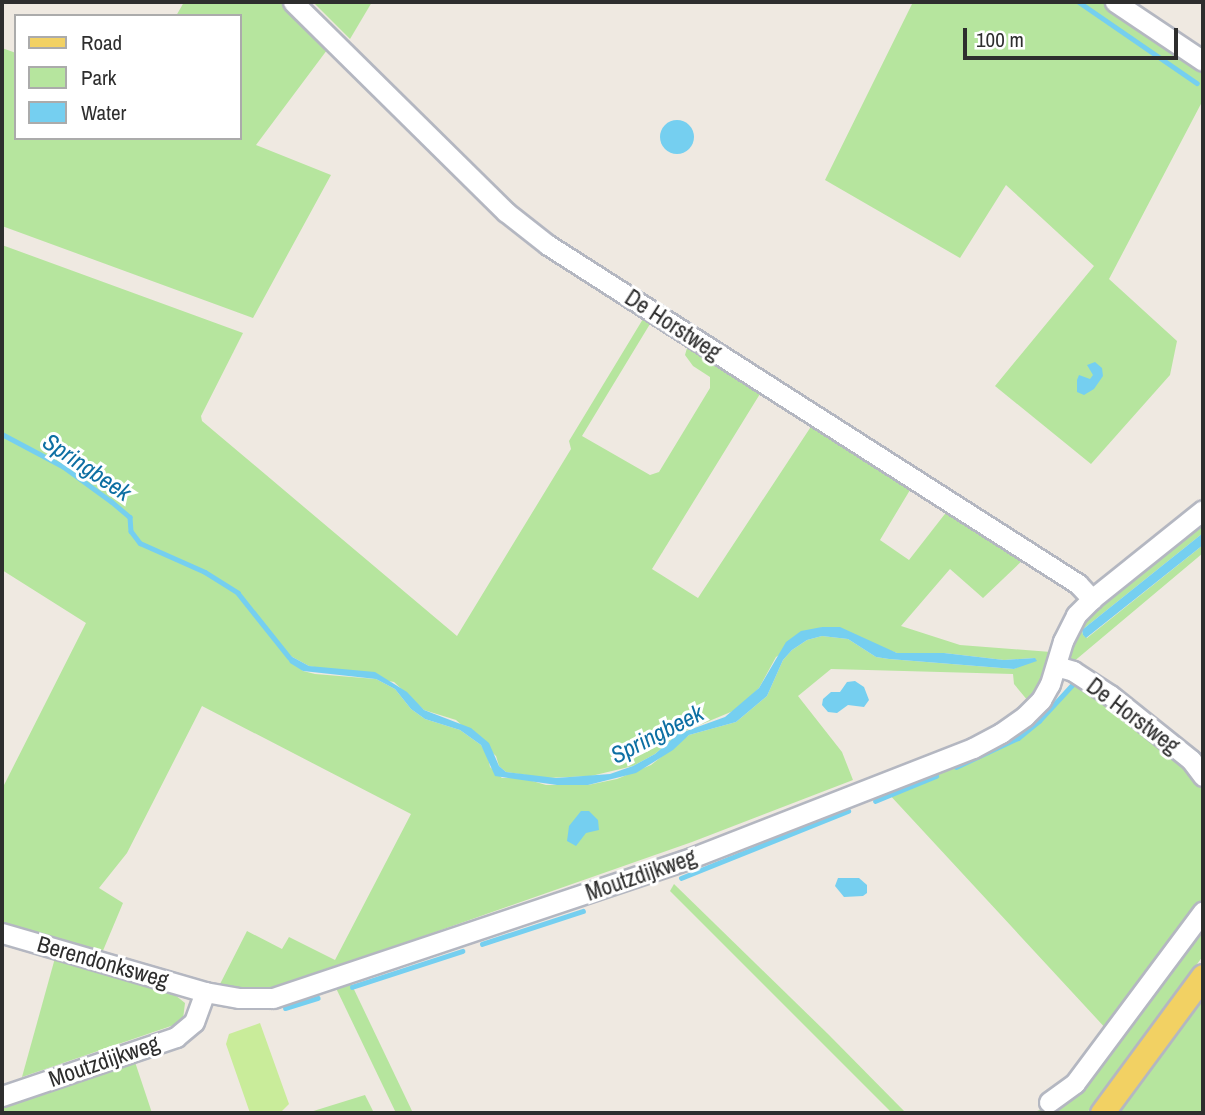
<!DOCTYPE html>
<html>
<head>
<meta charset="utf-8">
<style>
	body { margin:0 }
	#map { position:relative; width:1205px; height:1115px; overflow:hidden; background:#efe9e1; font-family:"Archivo Narrow",sans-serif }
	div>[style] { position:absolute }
	.green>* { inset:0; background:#b6e59e }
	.pitch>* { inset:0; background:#c9ec9a }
	.water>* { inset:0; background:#75cff0 }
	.round { border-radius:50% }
	.stream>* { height:4.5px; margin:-2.25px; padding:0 2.25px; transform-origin:2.25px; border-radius:2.25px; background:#75cff0 }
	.roads { filter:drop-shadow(2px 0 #b4b7c1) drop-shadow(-2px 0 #b4b7c1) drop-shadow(0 2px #b4b7c1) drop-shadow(0 -2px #b4b7c1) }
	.minor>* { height:19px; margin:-9.5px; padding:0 9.5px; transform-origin:9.5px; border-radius:9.5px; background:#fff }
	.major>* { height:23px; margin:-11.5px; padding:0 11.5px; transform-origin:11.5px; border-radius:11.5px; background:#f2d163 }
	span { translate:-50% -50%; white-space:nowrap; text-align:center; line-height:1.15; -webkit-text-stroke:6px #fff; paint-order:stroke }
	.street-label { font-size:23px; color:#2e2e2e }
	.water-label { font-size:24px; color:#0d6fa3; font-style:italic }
	.frame { position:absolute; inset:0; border:4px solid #2e2e2e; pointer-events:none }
	.legend { position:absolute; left:14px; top:14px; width:228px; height:126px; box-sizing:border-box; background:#fff; border:2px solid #ababab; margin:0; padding:9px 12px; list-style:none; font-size:21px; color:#2e2e2e }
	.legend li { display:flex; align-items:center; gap:14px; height:35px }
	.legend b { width:35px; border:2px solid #ababab }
	.scale { position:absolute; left:963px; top:28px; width:215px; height:32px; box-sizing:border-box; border:4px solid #2e2e2e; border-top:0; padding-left:9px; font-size:21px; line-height:24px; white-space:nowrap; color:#2e2e2e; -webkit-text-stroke:5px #fff; paint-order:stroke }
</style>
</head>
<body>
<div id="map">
	<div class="green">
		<div style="clip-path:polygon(184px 2px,288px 2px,330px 46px,256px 145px,331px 175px,253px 318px,2px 226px,2px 48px,16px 53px,16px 138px,240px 138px,240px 16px,176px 16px)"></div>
		<div style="clip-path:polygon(313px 2px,372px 2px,350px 39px)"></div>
		<div style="clip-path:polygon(913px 2px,1104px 2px,1203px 67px,1203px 100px,1109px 279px,1177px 341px,1170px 375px,1091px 464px,995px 386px,1094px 266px,1006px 185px,960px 258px,825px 180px)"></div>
		<div style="clip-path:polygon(evenodd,2px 245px,243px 333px,201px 416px,202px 421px,457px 636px,571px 449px,569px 441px,646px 314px,653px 319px,582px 436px,650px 475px,659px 472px,710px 388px,710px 377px,693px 366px,685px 355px,689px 341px,763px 389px,652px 569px,698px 598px,814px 422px,913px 485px,880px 540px,909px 560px,948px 510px,1025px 558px,983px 598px,950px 569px,901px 626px,960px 645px,1051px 652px,1044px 677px,1028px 701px,1014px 684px,1013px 674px,831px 669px,798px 696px,842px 752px,853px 780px,692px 842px,293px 982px,259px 990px,218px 988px,247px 931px,282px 949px,289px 937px,335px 960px,411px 814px,202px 706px,127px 853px,99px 888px,123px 903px,102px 953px,2px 923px,2px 789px,86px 623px,2px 570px,2px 245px,822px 627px,897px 653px,944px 653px,1004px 660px,1035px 658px,1014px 669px,889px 659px,876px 657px,848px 639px,822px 636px,807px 640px,792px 650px,783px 660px,767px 696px,736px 722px,689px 735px,651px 765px,617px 779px,588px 785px,546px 785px,522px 778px,502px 778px,490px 767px,488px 757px,481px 745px,460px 730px,425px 719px,411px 709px,395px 689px,376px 679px,315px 674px,303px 671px,287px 654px,309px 666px,394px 682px,424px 710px,456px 720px,496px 756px,499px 766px,506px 772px,546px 778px,591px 776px,633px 766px,655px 754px,678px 734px,738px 709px,759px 688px,776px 657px,822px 627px)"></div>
		<div style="clip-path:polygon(1203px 519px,1203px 533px,1082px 630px,1083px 635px,1087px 638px,1203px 545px,1203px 553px,1072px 663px,1066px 657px,1080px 621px)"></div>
		<div style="clip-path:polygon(1075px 681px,1095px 691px,1203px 782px,1203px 905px,1109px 1032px,887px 792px,987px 750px,1033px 725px)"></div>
		<div style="clip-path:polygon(674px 884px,828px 1034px,906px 1113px,892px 1113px,670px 891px)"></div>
		<div style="clip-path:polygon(1203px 916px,1203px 956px,1087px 1113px,1032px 1113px,1065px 1100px)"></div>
		<div style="clip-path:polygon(55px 958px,170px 991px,185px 1003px,183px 1019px,174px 1025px,22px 1077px)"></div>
		<div style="clip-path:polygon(350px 981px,413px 1113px,396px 1113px,335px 986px)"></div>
		<div style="clip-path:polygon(1203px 985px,1203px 1113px,1111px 1113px)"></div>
		<div style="clip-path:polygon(133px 1056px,152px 1113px,2px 1113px,2px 1101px)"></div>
		<div style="clip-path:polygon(365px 1095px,374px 1113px,307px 1113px)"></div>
	</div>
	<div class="pitch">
		<div style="clip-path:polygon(260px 1023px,289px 1104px,280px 1113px,250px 1113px,226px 1044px,229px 1034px)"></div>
	</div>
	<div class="water">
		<div class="round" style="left:660px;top:120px;width:34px;height:34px"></div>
		<div style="clip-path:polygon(1095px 362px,1102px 368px,1103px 376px,1094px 389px,1084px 395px,1077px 392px,1077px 380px,1079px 375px,1090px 379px,1093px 375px,1087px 365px)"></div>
		<div style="clip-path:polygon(1203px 533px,1203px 545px,1086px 638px,1083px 635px,1082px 630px)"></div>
		<div style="clip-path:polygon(822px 627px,840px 627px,897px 653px,944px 653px,1004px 660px,1035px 658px,1037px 661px,1014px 669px,889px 659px,876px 657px,848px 639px,822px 636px,807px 640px,792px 650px,783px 660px,767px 696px,736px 722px,689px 735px,673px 750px,636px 773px,588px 785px,557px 785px,495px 776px,481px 745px,460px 730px,425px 719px,411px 709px,395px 689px,376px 679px,303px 671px,290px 663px,285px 653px,309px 666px,375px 672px,407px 692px,424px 710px,471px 728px,489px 743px,499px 766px,506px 772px,556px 778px,610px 774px,633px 766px,655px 754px,678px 734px,725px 717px,759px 688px,786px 642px,801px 631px)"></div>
		<div style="clip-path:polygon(855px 681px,864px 687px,869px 700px,864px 707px,848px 705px,837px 713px,828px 712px,822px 705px,823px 699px,831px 692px,840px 692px,847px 682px)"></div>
		<div style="clip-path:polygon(581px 811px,589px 811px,598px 820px,599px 830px,586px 833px,576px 846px,567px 841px,569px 826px)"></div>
		<div style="clip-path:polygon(838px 878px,859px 878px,867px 885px,867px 893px,863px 896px,844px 897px,835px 886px)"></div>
	</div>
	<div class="stream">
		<div style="left:1079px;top:2px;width:143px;rotate:34.5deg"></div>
		<div style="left:2px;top:434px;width:70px;rotate:28deg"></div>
		<div style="left:64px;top:467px;width:59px;rotate:36.1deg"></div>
		<div style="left:112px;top:502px;width:23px;rotate:40deg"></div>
		<div style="left:130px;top:517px;width:14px;rotate:86deg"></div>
		<div style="left:131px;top:531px;width:15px;rotate:53deg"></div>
		<div style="left:140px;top:543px;width:71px;rotate:24deg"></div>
		<div style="left:205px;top:572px;width:39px;rotate:32deg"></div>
		<div style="left:238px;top:593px;width:82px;rotate:51.4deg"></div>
		<div style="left:956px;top:767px;width:68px;rotate:-25.1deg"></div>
		<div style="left:1018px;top:738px;width:27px;rotate:-39deg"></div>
		<div style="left:1039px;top:721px;width:50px;rotate:-47.4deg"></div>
		<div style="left:875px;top:801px;width:66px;rotate:-22.3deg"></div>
		<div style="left:681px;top:878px;width:180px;rotate:-21.9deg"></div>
		<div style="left:482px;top:944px;width:106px;rotate:-18.1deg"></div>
		<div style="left:352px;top:987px;width:116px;rotate:-18.1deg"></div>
		<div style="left:285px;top:1008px;width:34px;rotate:-17deg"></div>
	</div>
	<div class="roads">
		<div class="minor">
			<div style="left:293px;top:2px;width:299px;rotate:44.6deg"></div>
			<div style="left:506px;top:212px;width:53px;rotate:38.2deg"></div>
			<div style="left:548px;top:245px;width:629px;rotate:32.6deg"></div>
			<div style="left:1078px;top:584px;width:21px;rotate:47deg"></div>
			<div style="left:1115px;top:2px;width:106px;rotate:33.8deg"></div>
			<div style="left:1056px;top:666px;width:18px;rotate:16deg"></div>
			<div style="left:1073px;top:671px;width:44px;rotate:33deg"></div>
			<div style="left:1110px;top:695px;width:104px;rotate:38.7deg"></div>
			<div style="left:1191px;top:760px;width:20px;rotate:53deg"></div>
			<div style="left:2px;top:933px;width:211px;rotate:16.2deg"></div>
			<div style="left:205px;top:992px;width:35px;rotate:10deg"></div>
			<div style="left:239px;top:998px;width:34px"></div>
			<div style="left:273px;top:998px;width:441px;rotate:-18.5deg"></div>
			<div style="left:691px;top:858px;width:303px;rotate:-21.3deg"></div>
			<div style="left:973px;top:748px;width:32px;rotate:-28deg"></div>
			<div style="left:1001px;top:733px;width:29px;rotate:-35deg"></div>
			<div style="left:1025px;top:716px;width:23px;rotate:-45deg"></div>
			<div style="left:1041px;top:700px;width:18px;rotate:-61deg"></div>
			<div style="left:1050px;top:684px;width:45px;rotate:-73.2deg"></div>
			<div style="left:1063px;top:641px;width:29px;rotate:-63deg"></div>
			<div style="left:1076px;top:615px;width:23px;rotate:-45deg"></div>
			<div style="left:1092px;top:599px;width:142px;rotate:-38.7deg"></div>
			<div style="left:2px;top:1096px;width:184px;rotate:-18.7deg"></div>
			<div style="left:176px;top:1037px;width:23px;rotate:-40deg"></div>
			<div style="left:194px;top:1022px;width:32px;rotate:-70deg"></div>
			<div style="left:1049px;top:1102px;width:32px;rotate:-36deg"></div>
			<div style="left:1075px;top:1083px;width:214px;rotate:-53.3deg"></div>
		</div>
		<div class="major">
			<div style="left:1102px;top:1113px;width:170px;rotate:-53.6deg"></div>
		</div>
	</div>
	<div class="street-label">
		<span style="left:673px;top:325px;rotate:33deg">De Horstweg</span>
		<span style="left:1133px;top:716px;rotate:37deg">De Horstweg</span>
		<span style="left:641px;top:875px;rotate:-19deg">Moutzdijkweg</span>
		<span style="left:103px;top:962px;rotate:16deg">Berendonksweg</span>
		<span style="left:104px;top:1061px;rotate:-19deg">Moutzdijkweg</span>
	</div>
	<div class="water-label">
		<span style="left:87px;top:467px;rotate:34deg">Springbeek</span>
		<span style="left:657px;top:734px;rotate:-27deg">Springbeek</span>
	</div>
	<div class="frame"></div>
	<ul class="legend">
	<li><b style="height:9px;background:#f2d163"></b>Road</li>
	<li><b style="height:19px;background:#b6e59e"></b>Park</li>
	<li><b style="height:19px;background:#75cff0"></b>Water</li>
	</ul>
	<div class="scale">100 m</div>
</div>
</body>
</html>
